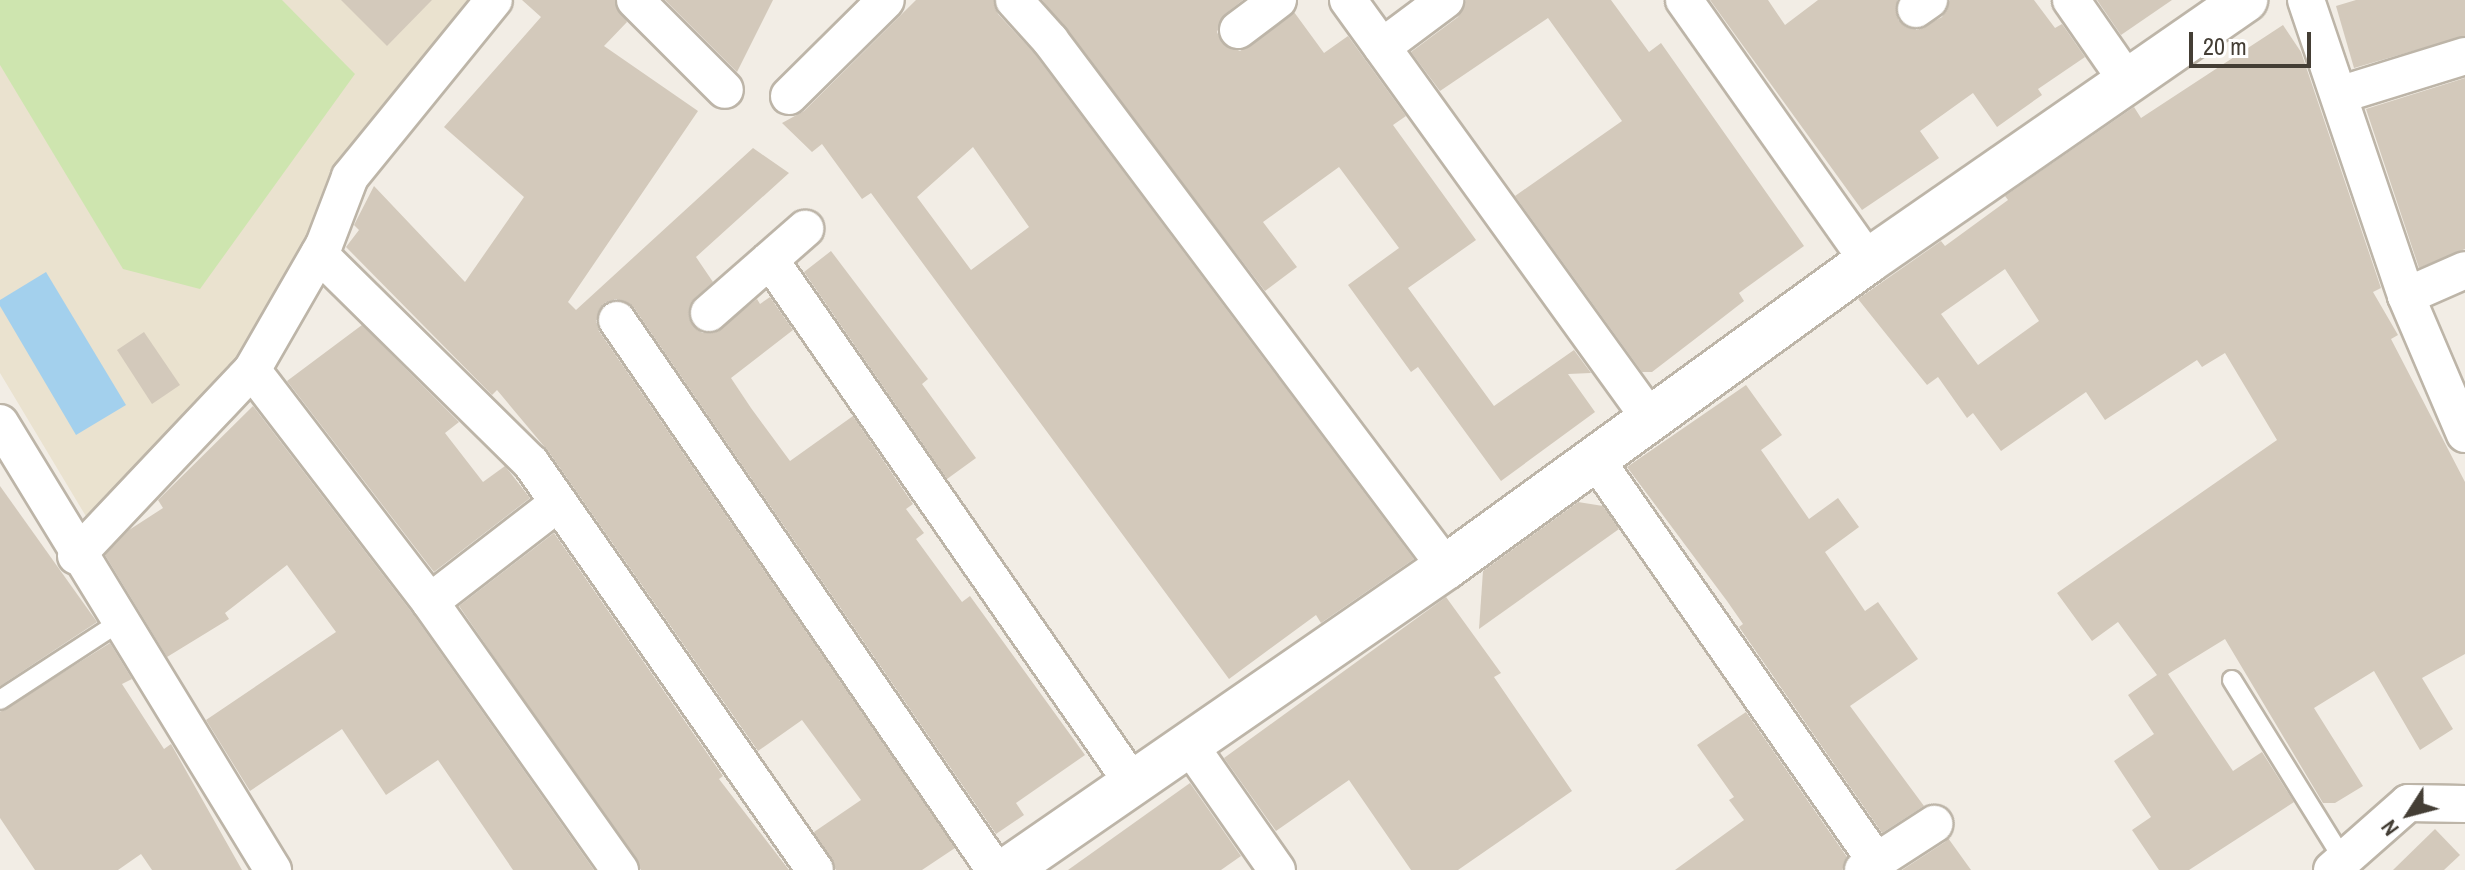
<!DOCTYPE html>
<html>
<head>
<meta charset="utf-8">
<style>
	body { margin:0 }
	#map { position:relative; width:2465px; height:870px; overflow:hidden; background:#f2ede5; font-family:"Archivo Narrow",sans-serif }
	div>[style] { position:absolute }
	.education>* { inset:0; background:#eae2cf }
	.green>* { inset:0; background:#cee5af }
	.water>* { inset:0; background:#a3d0ed }
	.building>* { inset:0; background:#d3c9bb }
	.roads { filter:drop-shadow(2px 0 #bdb5a8) drop-shadow(-2px 0 #bdb5a8) drop-shadow(0 2px #bdb5a8) drop-shadow(0 -2px #bdb5a8) }
	.service>* { height:18px; margin:-9px; padding:0 9px; transform-origin:9px; border-radius:9px; background:#fff }
	.minor>* { height:36px; margin:-18px; padding:0 18px; transform-origin:18px; border-radius:18px; background:#fff }
	.tertiary>* { height:44px; margin:-22px; padding:0 22px; transform-origin:22px; border-radius:22px; background:#fff }
	span { translate:-50% -50%; white-space:nowrap; text-align:center; line-height:1.15; -webkit-text-stroke:6px #fff; paint-order:stroke }
	.north { position:absolute; left:2369px; top:774px; width:80px; height:80px; -webkit-text-stroke:6px #fff; paint-order:stroke; rotate:234deg; font-size:22px; font-weight:700; line-height:32px; text-align:center; color:#443e35 }
	.north::after { content:''; display:block; margin:auto; width:28px; height:36px; background:#443e35; clip-path:polygon(50% 0,100% 100%,50% 72%,0 100%) }
	.scale { position:absolute; left:2189px; top:32px; width:122px; height:36px; box-sizing:border-box; border:4px solid #443e35; border-top:0; padding-left:10px; font-size:24px; line-height:28px; white-space:nowrap; color:#443e35; -webkit-text-stroke:6px #fff; paint-order:stroke }
</style>
</head>
<body>
<div id="map">
	<div class="education">
		<div style="clip-path:polygon(0 0,472px 0,338px 175px,308px 247px,246px 353px,90px 523px,0 373px)"></div>
	</div>
	<div class="green">
		<div style="clip-path:polygon(0 0,282px 0,355px 74px,200px 289px,123px 269px,0 65px)"></div>
	</div>
	<div class="water">
		<div style="clip-path:polygon(46px 272px,126px 405px,76px 435px,0 306px,0 300px)"></div>
	</div>
	<div class="building">
		<div style="clip-path:polygon(341px 0,432px 0,387px 46px)"></div>
		<div style="clip-path:polygon(522px 0,615px 0,627px 22px,604px 46px,698px 111px,568px 302px,576px 310px,753px 148px,789px 173px,696px 257px,713px 282px,695px 298px,689px 318px,702px 333px,714px 333px,757px 299px,760px 304px,770px 297px,793px 330px,731px 378px,751px 408px,790px 461px,853px 416px,913px 504px,906px 509px,924px 533px,916px 539px,962px 602px,970px 596px,1085px 755px,1016px 803px,1024px 815px,996px 834px,634px 308px,616px 299px,605px 303px,596px 321px,599px 331px,955px 848px,922px 870px,836px 870px,814px 832px,861px 800px,802px 720px,758px 751px,548px 451px,497px 390px,492px 395px,346px 247px,359px 230px,354px 225px,374px 186px,465px 282px,524px 197px,444px 127px,541px 17px)"></div>
		<div style="clip-path:polygon(665px 0,773px 0,737px 72px)"></div>
		<div style="clip-path:polygon(evenodd,916px 0,994px 0,998px 14px,1034px 53px,1414px 559px,1321px 623px,1316px 615px,1229px 679px,871px 193px,862px 199px,822px 144px,812px 152px,782px 123px,804px 111px,916px 0,973px 147px,1029px 227px,971px 270px,917px 197px,973px 147px)"></div>
		<div style="clip-path:polygon(1042px 0,1243px 0,1225px 14px,1217px 32px,1222px 43px,1240px 51px,1294px 12px,1324px 53px,1348px 36px,1406px 116px,1393px 125px,1476px 240px,1408px 288px,1494px 406px,1574px 350px,1591px 373px,1568px 374px,1595px 412px,1501px 481px,1418px 367px,1411px 372px,1348px 285px,1399px 248px,1339px 167px,1263px 222px,1297px 267px,1265px 291px)"></div>
		<div style="clip-path:polygon(1466px 0,1611px 0,1649px 52px,1661px 43px,1804px 246px,1739px 293px,1744px 301px,1695px 339px,1652px 372px,1642px 372px,1515px 196px,1622px 121px,1548px 18px,1440px 91px,1411px 52px,1458px 17px)"></div>
		<div style="clip-path:polygon(1710px 0,1768px 0,1785px 25px,1818px 0,1897px 0,1898px 20px,1917px 30px,1942px 17px,1950px 0,2034px 0,2055px 28px,2062px 24px,2085px 57px,2038px 89px,2042px 95px,1997px 127px,1973px 93px,1920px 131px,1939px 158px,1862px 210px)"></div>
		<div style="clip-path:polygon(2097px 0,2172px 0,2121px 35px)"></div>
		<div style="clip-path:polygon(2356px 0,2465px 0,2465px 36px,2354px 68px,2336px 6px)"></div>
		<div style="clip-path:polygon(evenodd,2283px 25px,2301px 52px,2381px 288px,2373px 292px,2398px 335px,2391px 339px,2465px 482px,2465px 654px,2422px 678px,2453px 729px,2420px 750px,2374px 671px,2314px 708px,2363px 786px,2335px 803px,2323px 803px,2225px 639px,2168px 674px,2233px 771px,2262px 752px,2294px 802px,2189px 870px,2159px 870px,2132px 830px,2151px 817px,2114px 761px,2154px 734px,2128px 695px,2157px 675px,2118px 622px,2092px 641px,2057px 593px,2277px 440px,2225px 353px,2202px 367px,2197px 360px,2105px 420px,2086px 392px,2001px 451px,1973px 413px,1967px 418px,1938px 377px,1927px 385px,1858px 299px,1941px 241px,1945px 246px,2008px 200px,2005px 196px,2134px 107px,2141px 118px,2283px 25px,2005px 269px,2039px 321px,1978px 365px,1941px 314px,2005px 269px)"></div>
		<div style="clip-path:polygon(2465px 78px,2465px 249px,2419px 268px,2366px 109px)"></div>
		<div style="clip-path:polygon(831px 251px,928px 379px,922px 384px,976px 458px,947px 479px,804px 272px)"></div>
		<div style="clip-path:polygon(362px 325px,459px 422px,445px 433px,483px 482px,505px 466px,530px 498px,434px 572px,287px 381px)"></div>
		<div style="clip-path:polygon(144px 332px,180px 385px,152px 404px,117px 350px)"></div>
		<div style="clip-path:polygon(1746px 385px,1782px 435px,1761px 450px,1809px 519px,1838px 498px,1859px 527px,1825px 552px,1865px 611px,1878px 602px,1918px 659px,1850px 706px,1924px 806px,1882px 833px,1739px 627px,1743px 624px,1727px 601px,1627px 467px)"></div>
		<div style="clip-path:polygon(253px 406px,413px 614px,594px 870px,513px 870px,438px 760px,386px 795px,342px 729px,250px 791px,206px 720px,336px 632px,287px 565px,225px 613px,229px 619px,167px 657px,105px 555px,129px 530px,163px 508px,158px 500px)"></div>
		<div style="clip-path:polygon(0 486px,97px 622px,0 686px)"></div>
		<div style="clip-path:polygon(1578px 502px,1603px 506px,1619px 529px,1479px 629px,1483px 571px)"></div>
		<div style="clip-path:polygon(554px 533px,723px 776px,719px 779px,789px 870px,641px 870px,459px 606px)"></div>
		<div style="clip-path:polygon(1446px 597px,1501px 673px,1494px 677px,1572px 791px,1458px 870px,1411px 870px,1349px 780px,1276px 831px,1224px 758px)"></div>
		<div style="clip-path:polygon(110px 643px,132px 679px,122px 684px,164px 749px,171px 744px,242px 870px,152px 870px,141px 854px,118px 870px,35px 870px,0 818px,0 712px)"></div>
		<div style="clip-path:polygon(1746px 712px,1847px 857px,1842px 870px,1675px 870px,1744px 820px,1729px 800px,1734px 797px,1697px 745px)"></div>
		<div style="clip-path:polygon(1190px 783px,1241px 856px,1221px 870px,1068px 870px)"></div>
		<div style="clip-path:polygon(2435px 829px,2460px 855px,2444px 870px,2393px 870px)"></div>
		<div style="clip-path:polygon(1948px 838px,1971px 870px,1902px 870px,1945px 842px)"></div>
	</div>
	<div class="roads">
		<div class="service">
			<div style="left:2232px;top:680px;width:211px;rotate:58.2deg"></div>
			<div style="left:0;top:700px;width:141px;rotate:-33.1deg"></div>
		</div>
		<div class="minor">
			<div style="left:635px;top:0;width:127px;rotate:45deg"></div>
			<div style="left:1014px;top:0;width:54px;rotate:48deg"></div>
			<div style="left:1050px;top:40px;width:659px;rotate:53.08deg"></div>
			<div style="left:1348px;top:0;width:518px;rotate:54.19deg"></div>
			<div style="left:1684px;top:0;width:319px;rotate:54.8deg"></div>
			<div style="left:2071px;top:0;width:96px;rotate:55.2deg"></div>
			<div style="left:2306px;top:0;width:312px;rotate:71.3deg"></div>
			<div style="left:2406px;top:296px;width:150px;rotate:66.9deg"></div>
			<div style="left:1916px;top:9px;width:16px;rotate:-35deg"></div>
			<div style="left:1238px;top:30px;width:50px;rotate:-36.9deg"></div>
			<div style="left:1382px;top:47px;width:79px;rotate:-36.7deg"></div>
			<div style="left:2339px;top:95px;width:132px;rotate:-17.2deg"></div>
			<div style="left:789px;top:96px;width:136px;rotate:-44.7deg"></div>
			<div style="left:319px;top:254px;width:298px;rotate:44.6deg"></div>
			<div style="left:531px;top:463px;width:496px;rotate:55.1deg"></div>
			<div style="left:770px;top:260px;width:635px;rotate:55.26deg"></div>
			<div style="left:2406px;top:296px;width:64px;rotate:-23.8deg"></div>
			<div style="left:709px;top:313px;width:128px;rotate:-41.2deg"></div>
			<div style="left:617px;top:320px;width:667px;rotate:55.5deg"></div>
			<div style="left:252px;top:370px;width:292px;rotate:52.5deg"></div>
			<div style="left:430px;top:602px;width:329px;rotate:54.7deg"></div>
			<div style="left:0;top:423px;width:524px;rotate:58.59deg"></div>
			<div style="left:1594px;top:457px;width:493px;rotate:55.1deg"></div>
			<div style="left:76px;top:556px;width:256px;rotate:-46.6deg"></div>
			<div style="left:252px;top:370px;width:144px;rotate:-60.1deg"></div>
			<div style="left:324px;top:245px;width:73px;rotate:-69.1deg"></div>
			<div style="left:350px;top:177px;width:228px;rotate:-50.9deg"></div>
			<div style="left:430px;top:602px;width:162px;rotate:-37.7deg"></div>
			<div style="left:1188px;top:743px;width:155px;rotate:55deg"></div>
			<div style="left:1863px;top:870px;width:85px;rotate:-32.9deg"></div>
			<div style="left:2332px;top:870px;width:101px;rotate:-41.4deg"></div>
			<div style="left:2408px;top:803px;width:57px;rotate:1deg"></div>
		</div>
		<div class="tertiary">
			<div style="left:1007px;top:870px;width:533px;rotate:-34.61deg"></div>
			<div style="left:1446px;top:567px;width:521px;rotate:-35.95deg"></div>
			<div style="left:1868px;top:261px;width:459px;rotate:-34.7deg"></div>
		</div>
	</div>
	<div class="north">N</div>
	<div class="scale">20 m</div>
</div>
</body>
</html>
